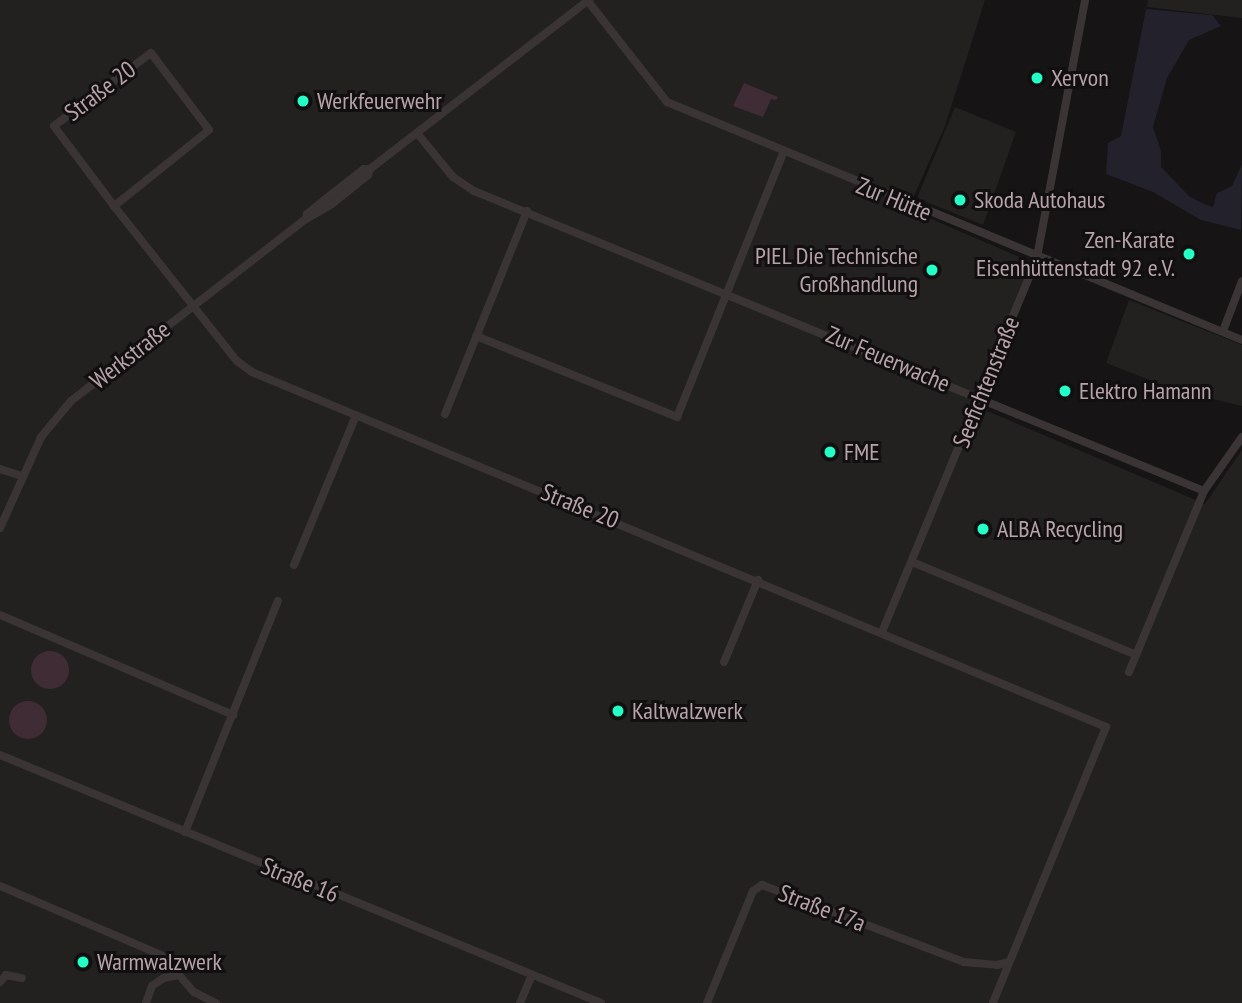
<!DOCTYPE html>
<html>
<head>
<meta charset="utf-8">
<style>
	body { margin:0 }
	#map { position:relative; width:1242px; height:1003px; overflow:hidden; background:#161414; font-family:"PT Sans Narrow",sans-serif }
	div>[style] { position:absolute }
	.built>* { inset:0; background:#232020 }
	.green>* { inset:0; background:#23212c }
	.water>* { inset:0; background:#402c35 }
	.round { border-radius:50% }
	.street>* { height:8px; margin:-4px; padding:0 4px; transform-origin:4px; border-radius:4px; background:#3b3435 }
	.dots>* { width:19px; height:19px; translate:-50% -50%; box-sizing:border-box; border:4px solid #110f0f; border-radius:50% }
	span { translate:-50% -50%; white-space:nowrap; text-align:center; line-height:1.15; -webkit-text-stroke:6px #110f0f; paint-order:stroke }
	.poi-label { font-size:24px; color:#b8a4a8 }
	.left { translate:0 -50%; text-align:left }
	.right { translate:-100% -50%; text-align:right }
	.street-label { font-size:24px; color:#b8a4a8 }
</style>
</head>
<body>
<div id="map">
	<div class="built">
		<div style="clip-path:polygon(0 0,985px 0,945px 126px,908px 209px,1038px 265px,978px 407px,1205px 504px,1242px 450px,1242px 1003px,0 1003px)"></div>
		<div style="clip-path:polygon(1148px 0,1242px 0,1242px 18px,1147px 7px)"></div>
		<div style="clip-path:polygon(955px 107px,1016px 132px,983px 225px,917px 198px)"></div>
		<div style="clip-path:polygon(1129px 300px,1242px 345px,1242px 406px,1175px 390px,1106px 363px)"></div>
	</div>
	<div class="green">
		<div style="clip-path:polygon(1146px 9px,1212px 15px,1221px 26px,1189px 40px,1167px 78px,1153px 127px,1161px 151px,1161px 167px,1190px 197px,1207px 205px,1213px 207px,1217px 193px,1232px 186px,1242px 164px,1241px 230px,1201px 220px,1153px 192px,1106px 174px,1108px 143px,1121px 136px)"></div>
	</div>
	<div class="water">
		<div style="clip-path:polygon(744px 83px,778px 97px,776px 100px,771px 99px,763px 117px,733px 106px)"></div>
		<div class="round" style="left:31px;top:651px;width:38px;height:38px"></div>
		<div class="round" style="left:9px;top:701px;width:38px;height:38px"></div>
	</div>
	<div class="street">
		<div style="left:587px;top:0;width:130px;rotate:51.9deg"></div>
		<div style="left:667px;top:102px;width:622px;rotate:22.49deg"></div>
		<div style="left:417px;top:133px;width:57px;rotate:50.7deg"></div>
		<div style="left:453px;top:177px;width:25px;rotate:34deg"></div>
		<div style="left:474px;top:191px;width:789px;rotate:22.34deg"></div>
		<div style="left:114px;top:206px;width:100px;rotate:-126.9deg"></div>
		<div style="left:54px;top:126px;width:121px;rotate:-37deg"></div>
		<div style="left:151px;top:53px;width:96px;rotate:53deg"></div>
		<div style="left:209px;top:130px;width:122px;rotate:141.3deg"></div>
		<div style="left:114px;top:206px;width:198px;rotate:51.6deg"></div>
		<div style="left:237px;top:361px;width:19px;rotate:36deg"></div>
		<div style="left:252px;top:372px;width:925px;rotate:22.57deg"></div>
		<div style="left:1106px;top:727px;width:298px;rotate:112.3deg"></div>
		<div style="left:306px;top:219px;width:5px;rotate:-79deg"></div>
		<div style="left:307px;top:214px;width:26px;rotate:-39deg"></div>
		<div style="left:327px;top:198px;width:47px;rotate:-38.1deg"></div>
		<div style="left:364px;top:169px;width:6px"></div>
		<div style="left:1223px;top:331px;width:53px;rotate:-69.2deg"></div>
		<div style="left:476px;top:336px;width:217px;rotate:21.9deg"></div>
		<div style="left:677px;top:417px;width:284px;rotate:-68.1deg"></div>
		<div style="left:445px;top:414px;width:219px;rotate:-68deg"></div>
		<div style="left:0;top:469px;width:22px;rotate:18deg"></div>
		<div style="left:0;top:528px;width:100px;rotate:-65.7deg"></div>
		<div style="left:41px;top:437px;width:47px;rotate:-50.2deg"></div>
		<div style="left:71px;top:401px;width:297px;rotate:-37.8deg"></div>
		<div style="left:306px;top:219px;width:30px;rotate:-30deg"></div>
		<div style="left:332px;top:204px;width:46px;rotate:-38.9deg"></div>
		<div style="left:368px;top:175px;width:6px;rotate:-72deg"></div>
		<div style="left:370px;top:169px;width:277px;rotate:-37.7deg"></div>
		<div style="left:912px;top:562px;width:243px;rotate:22.5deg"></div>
		<div style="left:294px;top:565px;width:162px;rotate:-67.5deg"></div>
		<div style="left:0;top:615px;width:254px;rotate:23.2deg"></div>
		<div style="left:882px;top:632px;width:406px;rotate:-67.5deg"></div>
		<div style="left:1037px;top:257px;width:261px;rotate:-79.4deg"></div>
		<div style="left:724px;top:662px;width:89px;rotate:-67.5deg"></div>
		<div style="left:1129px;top:672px;width:196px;rotate:-67.5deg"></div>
		<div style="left:1204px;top:491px;width:66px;rotate:-54.9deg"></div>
		<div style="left:0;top:755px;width:650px;rotate:22.42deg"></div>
		<div style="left:185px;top:832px;width:249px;rotate:-68.1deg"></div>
		<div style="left:0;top:886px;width:175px;rotate:23.2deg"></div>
		<div style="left:161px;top:955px;width:27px;rotate:48deg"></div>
		<div style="left:0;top:982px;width:9px;rotate:-49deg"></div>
		<div style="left:6px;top:975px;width:16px;rotate:11deg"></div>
		<div style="left:146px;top:1003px;width:18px;rotate:-71deg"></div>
		<div style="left:152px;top:986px;width:14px;rotate:-34deg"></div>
		<div style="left:164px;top:978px;width:15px;rotate:-11deg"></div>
		<div style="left:179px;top:975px;width:23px;rotate:49deg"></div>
		<div style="left:194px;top:992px;width:25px;rotate:27deg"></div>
		<div style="left:520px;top:1003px;width:30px;rotate:-67deg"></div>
		<div style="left:707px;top:1003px;width:121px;rotate:-67.7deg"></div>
		<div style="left:753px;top:891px;width:11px;rotate:-34deg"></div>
		<div style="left:762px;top:885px;width:216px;rotate:20.9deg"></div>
		<div style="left:964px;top:962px;width:33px;rotate:5deg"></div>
		<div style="left:997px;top:965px;width:12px;rotate:-14deg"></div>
	</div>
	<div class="dots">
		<div style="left:1037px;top:78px;background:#23ffc7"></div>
		<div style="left:303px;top:101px;background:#23ffc7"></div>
		<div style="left:960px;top:200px;background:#23ffc7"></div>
		<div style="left:1189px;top:254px;background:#23ffc7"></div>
		<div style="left:932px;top:270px;background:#23ffc7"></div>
		<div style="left:1065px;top:391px;background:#23ffc7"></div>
		<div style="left:830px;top:452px;background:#23ffc7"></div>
		<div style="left:983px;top:529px;background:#23ffc7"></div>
		<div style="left:618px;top:711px;background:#23ffc7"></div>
		<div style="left:83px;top:962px;background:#23ffc7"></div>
	</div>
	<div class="poi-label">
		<span class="left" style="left:1051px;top:78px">Xervon</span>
		<span class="left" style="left:317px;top:101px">Werkfeuerwehr</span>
		<span class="left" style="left:974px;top:200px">Skoda Autohaus</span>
		<span class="right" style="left:1175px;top:254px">Zen-Karate<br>Eisenhüttenstadt 92 e.V.</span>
		<span class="right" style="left:918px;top:270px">PIEL Die Technische<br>Großhandlung</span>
		<span class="left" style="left:1079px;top:391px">Elektro Hamann</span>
		<span class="left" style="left:844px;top:452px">FME</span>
		<span class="left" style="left:997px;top:529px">ALBA Recycling</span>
		<span class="left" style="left:632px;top:711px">Kaltwalzwerk</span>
		<span class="left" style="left:97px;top:962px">Warmwalzwerk</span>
	</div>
	<div class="street-label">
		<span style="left:100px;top:91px;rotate:-37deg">Straße 20</span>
		<span style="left:894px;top:199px;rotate:22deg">Zur Hütte</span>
		<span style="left:130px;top:355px;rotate:-38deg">Werkstraße</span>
		<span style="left:888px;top:359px;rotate:23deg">Zur Feuerwache</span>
		<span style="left:986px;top:382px;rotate:-68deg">Seefichtenstraße</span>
		<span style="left:580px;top:506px;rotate:22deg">Straße 20</span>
		<span style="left:300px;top:880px;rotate:22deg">Straße 16</span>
		<span style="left:822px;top:908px;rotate:21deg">Straße 17a</span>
	</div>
</div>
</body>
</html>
